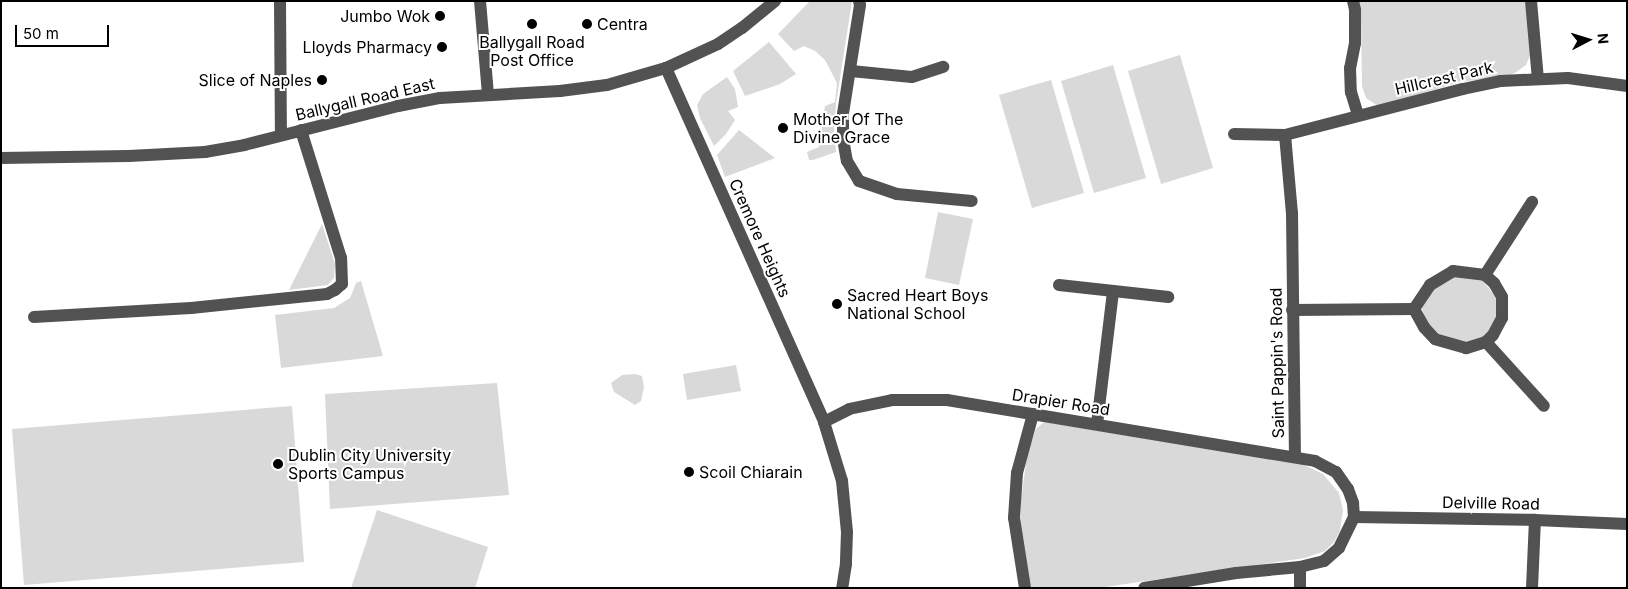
<!DOCTYPE html>
<html>
<head>
<meta charset="utf-8">
<style>
	body { margin:0 }
	#map { position:relative; width:1628px; height:589px; overflow:hidden; background:#fff; font-family:Inter,sans-serif }
	div>[style] { position:absolute }
	.green>* { inset:0; background:#d9d9d9 }
	.minor>* { height:12px; margin:-6px; padding:0 6px; transform-origin:6px; border-radius:6px; background:#525252 }
	.dots>* { width:14px; height:14px; translate:-50% -50%; box-sizing:border-box; border:2px solid #fff; border-radius:50% }
	span { translate:-50% -50%; white-space:nowrap; text-align:center; line-height:1.15; -webkit-text-stroke:4px #fff; paint-order:stroke }
	.poi-label { font-size:16px; color:#000 }
	.right { translate:-100% -50%; text-align:right }
	.left { translate:0 -50%; text-align:left }
	.street-label { font-size:16px; color:#000 }
	.frame { position:absolute; inset:0; border:2px solid #000; pointer-events:none }
	.north { position:absolute; left:1563px; top:15px; width:50px; height:50px; -webkit-text-stroke:4px #fff; paint-order:stroke; rotate:85deg; font-size:14px; font-weight:700; line-height:20px; text-align:center; color:#000 }
	.north::after { content:''; display:block; margin:auto; width:18px; height:22px; background:#000; clip-path:polygon(50% 0,100% 100%,50% 72%,0 100%) }
	.scale { position:absolute; left:15px; top:25px; width:94px; height:22px; box-sizing:border-box; border:2px solid #000; border-top:0; padding-left:6px; font-size:15px; line-height:18px; white-space:nowrap; color:#000; -webkit-text-stroke:4px #fff; paint-order:stroke }
</style>
</head>
<body>
<div id="map">
	<div class="green">
		<div style="clip-path:polygon(810px 1px,852px 1px,836px 104px,834px 130px,836px 152px,813px 160px,809px 160px,807px 152px,819px 147px,825px 106px,835px 102px,837px 83px,825px 60px,815px 51px,804px 46px,794px 51px,778px 34px)"></div>
		<div style="clip-path:polygon(1358px 1px,1528px 1px,1531px 53px,1526px 65px,1515px 73px,1506px 76px,1460px 82px,1378px 106px,1366px 98px,1362px 86px,1361px 21px)"></div>
		<div style="clip-path:polygon(769px 42px,796px 74px,780px 84px,745px 96px,733px 71px)"></div>
		<div style="clip-path:polygon(1180px 55px,1213px 168px,1161px 184px,1128px 71px)"></div>
		<div style="clip-path:polygon(1113px 65px,1146px 178px,1094px 193px,1061px 81px)"></div>
		<div style="clip-path:polygon(727px 77px,735px 89px,738px 107px,728px 111px,735px 120px,726px 134px,714px 146px,700px 118px,697px 105px,703px 94px)"></div>
		<div style="clip-path:polygon(1051px 80px,1084px 193px,1032px 208px,999px 95px)"></div>
		<div style="clip-path:polygon(739px 130px,775px 158px,725px 177px,717px 155px)"></div>
		<div style="clip-path:polygon(938px 212px,973px 219px,959px 285px,925px 278px)"></div>
		<div style="clip-path:polygon(322px 224px,335px 264px,334px 278px,328px 285px,289px 290px)"></div>
		<div style="clip-path:polygon(1459px 274px,1481px 279px,1495px 296px,1498px 307px,1497px 318px,1485px 336px,1465px 344px,1443px 338px,1427px 323px,1421px 306px,1437px 285px)"></div>
		<div style="clip-path:polygon(361px 281px,383px 356px,281px 368px,275px 315px,334px 308px,350px 298px,356px 283px)"></div>
		<div style="clip-path:polygon(736px 365px,741px 391px,687px 400px,683px 374px)"></div>
		<div style="clip-path:polygon(635px 374px,642px 376px,644px 387px,641px 401px,635px 405px,614px 392px,611px 383px,622px 375px)"></div>
		<div style="clip-path:polygon(497px 383px,509px 495px,330px 509px,325px 394px)"></div>
		<div style="clip-path:polygon(292px 406px,304px 562px,24px 585px,12px 429px)"></div>
		<div style="clip-path:polygon(1044px 422px,1302px 464px,1323px 474px,1339px 493px,1343px 510px,1340px 531px,1334px 542px,1325px 551px,1305px 558px,1098px 588px,1029px 588px,1020px 546px,1021px 500px,1027px 456px,1036px 429px)"></div>
		<div style="clip-path:polygon(377px 510px,488px 547px,475px 588px,351px 588px)"></div>
	</div>
	<div class="minor">
		<div style="left:280px;top:1px;width:134px;rotate:89.6deg"></div>
		<div style="left:480px;top:1px;width:94px;rotate:85.1deg"></div>
		<div style="left:859px;top:1px;width:4px;rotate:76deg"></div>
		<div style="left:860px;top:5px;width:110px;rotate:98.9deg"></div>
		<div style="left:843px;top:114px;width:25px;rotate:90deg"></div>
		<div style="left:843px;top:139px;width:22px;rotate:80deg"></div>
		<div style="left:847px;top:161px;width:23px;rotate:59deg"></div>
		<div style="left:859px;top:181px;width:40px;rotate:18.9deg"></div>
		<div style="left:897px;top:194px;width:75px;rotate:5.3deg"></div>
		<div style="left:1353px;top:1px;width:9px;rotate:77deg"></div>
		<div style="left:1355px;top:10px;width:33px;rotate:90deg"></div>
		<div style="left:1355px;top:43px;width:25px;rotate:101deg"></div>
		<div style="left:1350px;top:68px;width:24px;rotate:88deg"></div>
		<div style="left:1351px;top:92px;width:24px;rotate:73deg"></div>
		<div style="left:1531px;top:1px;width:78px;rotate:84.9deg"></div>
		<div style="left:666px;top:68px;width:388px;rotate:65.9deg"></div>
		<div style="left:824px;top:422px;width:62px;rotate:73deg"></div>
		<div style="left:842px;top:481px;width:51px;rotate:84.4deg"></div>
		<div style="left:847px;top:532px;width:32px;rotate:92deg"></div>
		<div style="left:846px;top:564px;width:24px;rotate:99deg"></div>
		<div style="left:851px;top:71px;width:61px;rotate:5.6deg"></div>
		<div style="left:912px;top:77px;width:33px;rotate:-18deg"></div>
		<div style="left:1234px;top:134px;width:51px;rotate:1.1deg"></div>
		<div style="left:1285px;top:135px;width:184px;rotate:-14.5deg"></div>
		<div style="left:1463px;top:89px;width:39px;rotate:-12deg"></div>
		<div style="left:1501px;top:81px;width:67px;rotate:-2.6deg"></div>
		<div style="left:1568px;top:78px;width:60px;rotate:7.7deg"></div>
		<div style="left:1285px;top:135px;width:78px;rotate:84.9deg"></div>
		<div style="left:1292px;top:213px;width:244px;rotate:89.3deg"></div>
		<div style="left:1px;top:158px;width:128px;rotate:-0.9deg"></div>
		<div style="left:129px;top:156px;width:76px;rotate:-3deg"></div>
		<div style="left:205px;top:152px;width:40px;rotate:-10deg"></div>
		<div style="left:244px;top:145px;width:159px;rotate:-14.2deg"></div>
		<div style="left:398px;top:106px;width:43px;rotate:-10.8deg"></div>
		<div style="left:440px;top:98px;width:120px;rotate:-3.3deg"></div>
		<div style="left:560px;top:91px;width:47px;rotate:-7.3deg"></div>
		<div style="left:607px;top:85px;width:61px;rotate:-16.1deg"></div>
		<div style="left:666px;top:68px;width:57px;rotate:-24.8deg"></div>
		<div style="left:718px;top:44px;width:29px;rotate:-34deg"></div>
		<div style="left:742px;top:28px;width:43px;rotate:-39.3deg"></div>
		<div style="left:1453px;top:271px;width:32px;rotate:7deg"></div>
		<div style="left:1485px;top:275px;width:12px;rotate:42deg"></div>
		<div style="left:1494px;top:283px;width:16px;rotate:60deg"></div>
		<div style="left:1502px;top:297px;width:21px;rotate:90deg"></div>
		<div style="left:1502px;top:318px;width:19px;rotate:118deg"></div>
		<div style="left:1493px;top:335px;width:10px;rotate:135deg"></div>
		<div style="left:1486px;top:342px;width:21px;rotate:163deg"></div>
		<div style="left:1466px;top:348px;width:32px;rotate:-164deg"></div>
		<div style="left:1435px;top:339px;width:16px;rotate:-133deg"></div>
		<div style="left:1424px;top:327px;width:21px;rotate:-119deg"></div>
		<div style="left:1414px;top:309px;width:29px;rotate:-56deg"></div>
		<div style="left:1430px;top:285px;width:27px;rotate:-31deg"></div>
		<div style="left:1485px;top:275px;width:87px;rotate:-57.2deg"></div>
		<div style="left:1059px;top:285px;width:110px;rotate:6.3deg"></div>
		<div style="left:1292px;top:310px;width:122px;rotate:-0.5deg"></div>
		<div style="left:34px;top:317px;width:157px;rotate:-3.3deg"></div>
		<div style="left:191px;top:308px;width:137px;rotate:-5.9deg"></div>
		<div style="left:327px;top:294px;width:9px;rotate:-27deg"></div>
		<div style="left:335px;top:290px;width:9px;rotate:-41deg"></div>
		<div style="left:342px;top:284px;width:26px;rotate:-92deg"></div>
		<div style="left:341px;top:258px;width:134px;rotate:-107.4deg"></div>
		<div style="left:1486px;top:342px;width:86px;rotate:47.8deg"></div>
		<div style="left:824px;top:422px;width:28px;rotate:-27deg"></div>
		<div style="left:849px;top:409px;width:44px;rotate:-11.8deg"></div>
		<div style="left:892px;top:400px;width:55px"></div>
		<div style="left:947px;top:400px;width:373px;rotate:9.4deg"></div>
		<div style="left:1315px;top:461px;width:24px;rotate:28deg"></div>
		<div style="left:1336px;top:472px;width:21px;rotate:55deg"></div>
		<div style="left:1348px;top:489px;width:15px;rotate:70deg"></div>
		<div style="left:1353px;top:503px;width:14px;rotate:86deg"></div>
		<div style="left:1354px;top:517px;width:34px;rotate:116deg"></div>
		<div style="left:1339px;top:548px;width:20px;rotate:139deg"></div>
		<div style="left:1324px;top:561px;width:25px;rotate:166deg"></div>
		<div style="left:1300px;top:567px;width:64px;rotate:174.6deg"></div>
		<div style="left:1236px;top:573px;width:93px;rotate:170.7deg"></div>
		<div style="left:1097px;top:424px;width:134px;rotate:-83.1deg"></div>
		<div style="left:1354px;top:517px;width:181px;rotate:0.9deg"></div>
		<div style="left:1535px;top:520px;width:92px;rotate:2.5deg"></div>
		<div style="left:1300px;top:567px;width:21px;rotate:90deg"></div>
		<div style="left:1025px;top:588px;width:71px;rotate:-98.9deg"></div>
		<div style="left:1014px;top:518px;width:45px;rotate:-86.2deg"></div>
		<div style="left:1017px;top:473px;width:61px;rotate:-74.8deg"></div>
		<div style="left:1532px;top:588px;width:68px;rotate:-87.5deg"></div>
	</div>
	<div class="dots">
		<div style="left:440px;top:16px;background:#000"></div>
		<div style="left:532px;top:24px;background:#000"></div>
		<div style="left:587px;top:24px;background:#000"></div>
		<div style="left:442px;top:47px;background:#000"></div>
		<div style="left:322px;top:80px;background:#000"></div>
		<div style="left:783px;top:128px;background:#000"></div>
		<div style="left:837px;top:304px;background:#000"></div>
		<div style="left:278px;top:464px;background:#000"></div>
		<div style="left:689px;top:472px;background:#000"></div>
	</div>
	<div class="poi-label">
		<span class="right" style="left:430px;top:16px">Jumbo Wok</span>
		<span class="left" style="left:597px;top:24px">Centra</span>
		<span style="left:532px;top:51px">Ballygall Road<br>Post Office</span>
		<span class="right" style="left:432px;top:47px">Lloyds Pharmacy</span>
		<span class="right" style="left:312px;top:80px">Slice of Naples</span>
		<span class="left" style="left:793px;top:128px">Mother Of The<br>Divine Grace</span>
		<span class="left" style="left:847px;top:304px">Sacred Heart Boys<br>National School</span>
		<span class="left" style="left:288px;top:464px">Dublin City University<br>Sports Campus</span>
		<span class="left" style="left:699px;top:472px">Scoil Chiarain</span>
	</div>
	<div class="street-label">
		<span style="left:1444px;top:78px;rotate:-13deg">Hillcrest Park</span>
		<span style="left:365px;top:99px;rotate:-13deg">Ballygall Road East</span>
		<span style="left:760px;top:238px;rotate:66deg">Cremore Heights</span>
		<span style="left:1277px;top:363px;rotate:-91deg">Saint Pappin's Road</span>
		<span style="left:1061px;top:402px;rotate:9deg">Drapier Road</span>
		<span style="left:1491px;top:503px;rotate:1deg">Delville Road</span>
	</div>
	<div class="frame"></div>
	<div class="north">N</div>
	<div class="scale">50 m</div>
</div>
</body>
</html>
